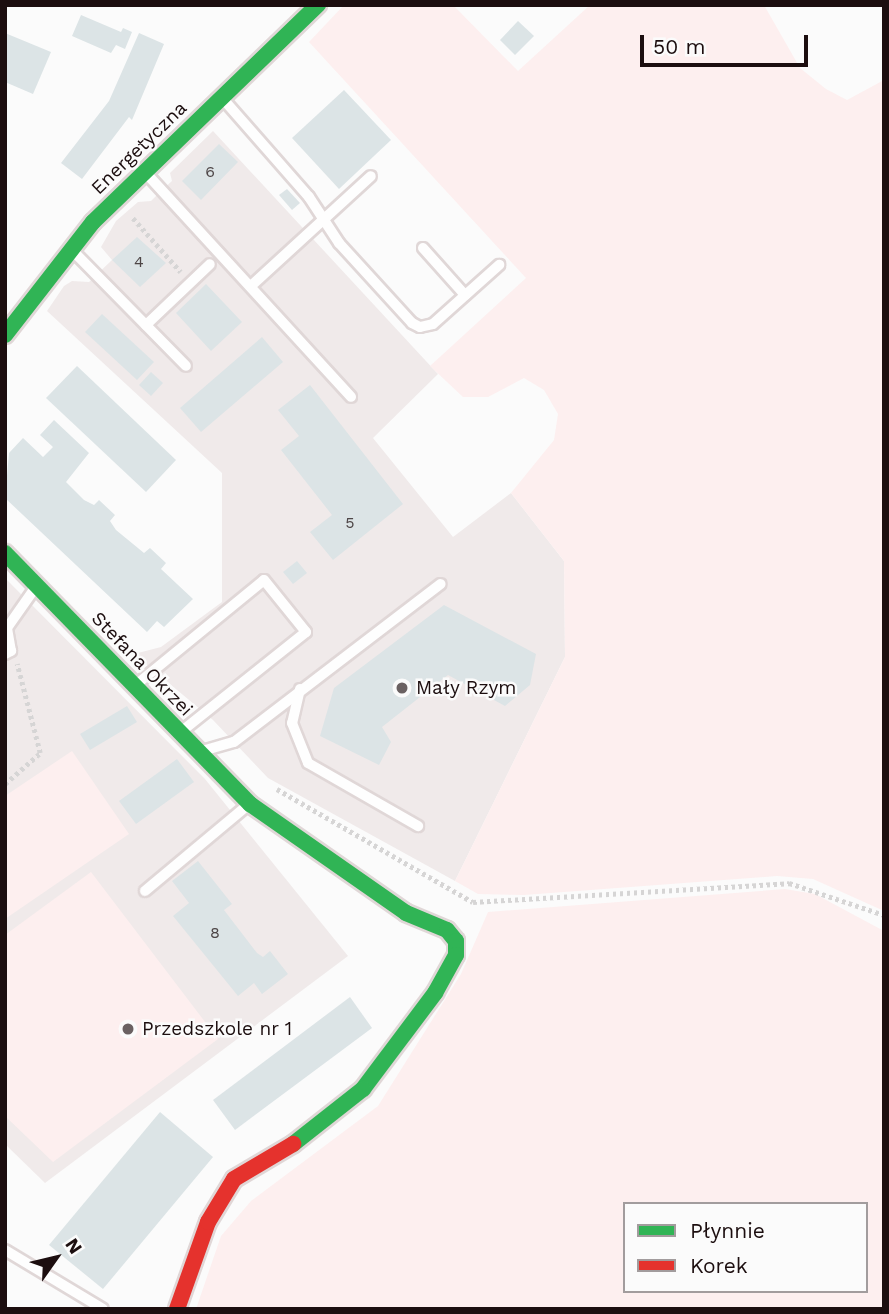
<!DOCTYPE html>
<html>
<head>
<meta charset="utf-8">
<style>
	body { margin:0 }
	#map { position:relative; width:889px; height:1314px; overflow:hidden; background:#fbfbfb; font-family:"Work Sans",sans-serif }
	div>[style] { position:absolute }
	.built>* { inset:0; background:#f0eaea }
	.green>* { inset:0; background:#fdefef }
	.building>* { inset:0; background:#dce4e6 }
	.path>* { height:4.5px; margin-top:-2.25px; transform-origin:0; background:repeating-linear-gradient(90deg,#d6d5d5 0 3.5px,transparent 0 7px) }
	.roads { filter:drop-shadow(2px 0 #e0d7d7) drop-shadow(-2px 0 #e0d7d7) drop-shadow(0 2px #e0d7d7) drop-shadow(0 -2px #e0d7d7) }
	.lane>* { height:10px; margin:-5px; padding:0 5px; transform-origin:5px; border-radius:5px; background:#fefefe }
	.fast>* { height:16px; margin:-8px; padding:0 8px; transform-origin:8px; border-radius:8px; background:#30b455 }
	.jam>* { height:16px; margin:-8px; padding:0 8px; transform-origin:8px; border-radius:8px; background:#e5322d }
	.dots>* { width:19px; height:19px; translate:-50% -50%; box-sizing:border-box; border:4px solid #fbfbfb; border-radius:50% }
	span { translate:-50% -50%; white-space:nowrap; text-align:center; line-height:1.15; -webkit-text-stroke:5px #fbfbfb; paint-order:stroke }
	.number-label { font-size:16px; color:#4e4647 }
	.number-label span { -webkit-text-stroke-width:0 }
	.street-label { font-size:19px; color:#1c0e0f }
	.poi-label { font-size:19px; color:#1c0e0f }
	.left { translate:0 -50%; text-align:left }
	.frame { position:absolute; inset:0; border:7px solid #1c0e0f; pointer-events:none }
	.legend { position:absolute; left:623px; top:1202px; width:245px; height:91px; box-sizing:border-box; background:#fbfbfb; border:2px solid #a29c9d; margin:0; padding:9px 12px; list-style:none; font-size:21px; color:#1c0e0f }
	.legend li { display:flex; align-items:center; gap:14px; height:35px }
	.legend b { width:35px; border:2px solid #a29c9d }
	.north { position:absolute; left:21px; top:1223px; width:70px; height:70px; -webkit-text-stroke:5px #fbfbfb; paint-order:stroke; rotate:56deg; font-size:19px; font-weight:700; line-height:28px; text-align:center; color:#1c0e0f }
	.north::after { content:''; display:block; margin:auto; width:24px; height:32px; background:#1c0e0f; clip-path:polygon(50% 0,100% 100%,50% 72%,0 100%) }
	.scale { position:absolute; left:640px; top:35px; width:168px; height:32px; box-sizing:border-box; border:4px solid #1c0e0f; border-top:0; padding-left:9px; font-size:21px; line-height:24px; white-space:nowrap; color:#1c0e0f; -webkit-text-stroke:5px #fbfbfb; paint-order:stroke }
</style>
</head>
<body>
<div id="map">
	<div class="built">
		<div style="clip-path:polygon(213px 131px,438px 374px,373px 438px,453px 537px,511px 493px,564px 561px,565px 657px,455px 881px,268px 778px,213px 720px,134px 654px,161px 647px,222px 602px,222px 473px,47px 311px,64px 286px,72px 281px,89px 282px,112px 260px,101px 247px,116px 221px,138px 202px,151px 201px,162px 190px,172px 181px,170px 173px)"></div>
		<div style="clip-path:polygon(5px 578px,205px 779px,348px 956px,45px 1183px,5px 1144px)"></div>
	</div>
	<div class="green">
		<div style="clip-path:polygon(344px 5px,453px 5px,518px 71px,590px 5px,764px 5px,800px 68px,826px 89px,847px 100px,884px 80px,884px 911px,813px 879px,777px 876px,524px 895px,478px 894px,455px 881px,565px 657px,564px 561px,511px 493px,554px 440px,558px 414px,544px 390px,524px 378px,488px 397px,463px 397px,430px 366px,526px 278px,309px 42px)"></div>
		<div style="clip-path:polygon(72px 751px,129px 834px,5px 919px,5px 796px)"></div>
		<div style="clip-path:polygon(91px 872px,218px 1039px,53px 1162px,5px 1116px,5px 935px)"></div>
		<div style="clip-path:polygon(evenodd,785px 889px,815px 894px,884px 931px,884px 1309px,196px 1309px,221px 1236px,251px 1201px,378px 1106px,461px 974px,488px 912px,785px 889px,625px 1204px,866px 1204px,866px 1291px,625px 1291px,625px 1204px)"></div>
	</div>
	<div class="building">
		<div style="clip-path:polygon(81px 15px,121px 32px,123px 28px,132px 32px,125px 49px,116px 45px,111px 53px,72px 36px)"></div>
		<div style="clip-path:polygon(518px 21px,534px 36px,515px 55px,500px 40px)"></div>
		<div style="clip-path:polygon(5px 33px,51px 52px,33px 94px,5px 82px)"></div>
		<div style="clip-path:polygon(139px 33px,164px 44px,132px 120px,129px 117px,82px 179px,61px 163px,109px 101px)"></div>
		<div style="clip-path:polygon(344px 90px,391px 140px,339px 189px,292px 138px)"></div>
		<div style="clip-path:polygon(219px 144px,238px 162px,201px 200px,182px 181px)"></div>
		<div style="clip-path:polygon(287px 189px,300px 203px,292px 210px,279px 195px)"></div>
		<div style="clip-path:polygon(137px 237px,166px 263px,140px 287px,112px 260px)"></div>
		<div style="clip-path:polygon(206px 284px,242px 322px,211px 351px,176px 313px)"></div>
		<div style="clip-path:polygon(102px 314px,154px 362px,137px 380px,85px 332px)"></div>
		<div style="clip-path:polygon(262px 337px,283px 362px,201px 432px,180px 408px)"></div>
		<div style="clip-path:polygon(77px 366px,176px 460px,146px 492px,46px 398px)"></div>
		<div style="clip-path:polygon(151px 372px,163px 383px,151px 396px,139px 385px)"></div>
		<div style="clip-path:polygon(310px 385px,403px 504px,333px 560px,310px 532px,332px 515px,281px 450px,299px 436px,278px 410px)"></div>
		<div style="clip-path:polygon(54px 420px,89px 453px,66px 482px,84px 500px,94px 505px,99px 500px,115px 515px,110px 521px,116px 530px,144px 553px,150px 548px,166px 563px,161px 569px,193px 599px,164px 627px,157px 621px,147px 632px,5px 498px,9px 453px,23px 438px,43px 457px,53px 447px,40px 435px)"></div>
		<div style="clip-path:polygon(297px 561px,307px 573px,293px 584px,283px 572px)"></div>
		<div style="clip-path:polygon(444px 605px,536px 654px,530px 685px,505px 706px,448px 675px,382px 727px,391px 742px,379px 765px,320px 736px,334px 688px)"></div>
		<div style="clip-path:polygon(127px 706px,137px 722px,90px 750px,80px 734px)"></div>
		<div style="clip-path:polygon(177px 759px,194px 782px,136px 824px,119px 801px)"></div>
		<div style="clip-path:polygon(198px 861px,232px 904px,224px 910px,257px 953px,263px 957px,270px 951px,288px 974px,262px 994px,254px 983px,238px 996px,173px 916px,189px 903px,172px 881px)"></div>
		<div style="clip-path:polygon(350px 997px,372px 1028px,235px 1130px,213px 1100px)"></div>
		<div style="clip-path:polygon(160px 1112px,213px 1157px,103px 1289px,49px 1245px)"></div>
	</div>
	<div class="path">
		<div style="left:133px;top:218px;width:72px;rotate:48.4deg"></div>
		<div style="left:5px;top:784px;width:47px;rotate:-41.5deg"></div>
		<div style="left:40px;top:753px;width:92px;rotate:-104.5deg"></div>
		<div style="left:277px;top:789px;width:226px;rotate:30deg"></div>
		<div style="left:473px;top:902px;width:317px;rotate:-3.4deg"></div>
		<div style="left:789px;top:883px;width:100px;rotate:18.6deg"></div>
	</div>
	<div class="roads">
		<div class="lane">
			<div style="left:224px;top:100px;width:129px;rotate:48.8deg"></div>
			<div style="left:309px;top:197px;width:55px;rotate:56.9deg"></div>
			<div style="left:339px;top:243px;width:108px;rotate:47.6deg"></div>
			<div style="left:412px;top:323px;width:9px;rotate:27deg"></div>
			<div style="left:420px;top:327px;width:13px;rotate:-13deg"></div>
			<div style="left:433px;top:324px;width:89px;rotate:-41.8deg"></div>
			<div style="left:145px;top:172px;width:305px;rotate:47.5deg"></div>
			<div style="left:423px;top:248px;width:63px;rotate:48.2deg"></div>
			<div style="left:73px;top:251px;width:161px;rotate:45.5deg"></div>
			<div style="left:252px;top:285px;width:161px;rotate:-42.5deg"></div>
			<div style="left:146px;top:325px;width:88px;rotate:-43.6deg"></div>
			<div style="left:5px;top:654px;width:7px;rotate:-27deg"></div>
			<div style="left:11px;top:651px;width:23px;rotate:-100deg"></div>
			<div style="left:7px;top:628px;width:49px;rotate:-55deg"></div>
			<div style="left:137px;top:684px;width:164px;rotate:-39.3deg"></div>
			<div style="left:264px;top:580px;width:67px;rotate:51.1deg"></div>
			<div style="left:306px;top:632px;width:159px;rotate:141.4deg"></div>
			<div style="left:300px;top:689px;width:35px;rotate:103deg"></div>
			<div style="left:292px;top:723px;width:43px;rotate:68.2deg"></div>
			<div style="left:308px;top:763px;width:127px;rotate:29.8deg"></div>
			<div style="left:202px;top:751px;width:33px;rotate:-16deg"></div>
			<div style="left:234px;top:742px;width:260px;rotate:-37.4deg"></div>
			<div style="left:145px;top:891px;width:134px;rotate:-39.9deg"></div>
			<div style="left:5px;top:1250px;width:114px;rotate:31deg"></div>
		</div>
		<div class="fast">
			<div style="left:5px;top:335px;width:143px;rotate:-52.1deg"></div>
			<div style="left:93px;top:222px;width:313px;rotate:-44deg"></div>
			<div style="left:5px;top:553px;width:351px;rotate:45.7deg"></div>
			<div style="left:250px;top:804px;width:190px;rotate:34.9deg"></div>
			<div style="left:406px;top:913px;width:44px;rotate:22.5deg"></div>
			<div style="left:447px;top:930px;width:14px;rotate:51deg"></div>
			<div style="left:456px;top:941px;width:14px;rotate:90deg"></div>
			<div style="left:456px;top:955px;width:43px;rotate:118.9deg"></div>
			<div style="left:435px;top:993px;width:120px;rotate:126.9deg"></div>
			<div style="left:363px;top:1089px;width:89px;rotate:141.8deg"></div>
		</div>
		<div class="jam">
			<div style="left:177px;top:1309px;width:92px;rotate:-70.4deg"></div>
			<div style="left:208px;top:1222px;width:50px;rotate:-58.8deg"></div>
			<div style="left:234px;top:1179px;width:69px;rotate:-30.7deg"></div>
		</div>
	</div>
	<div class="dots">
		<div style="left:402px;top:688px;background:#6a6162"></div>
		<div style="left:128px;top:1029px;background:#6a6162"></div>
	</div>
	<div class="number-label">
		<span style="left:210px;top:172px">6</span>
		<span style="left:139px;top:262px">4</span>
		<span style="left:350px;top:523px">5</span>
		<span style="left:215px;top:933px">8</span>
	</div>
	<div class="street-label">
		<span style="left:139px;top:148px;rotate:-44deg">Energetyczna</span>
		<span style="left:142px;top:664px;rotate:46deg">Stefana Okrzei</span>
	</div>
	<div class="poi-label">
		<span class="left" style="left:416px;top:688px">Mały Rzym</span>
		<span class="left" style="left:142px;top:1029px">Przedszkole nr 1</span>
	</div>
	<div class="frame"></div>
	<ul class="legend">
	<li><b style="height:9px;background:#30b455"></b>Płynnie</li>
	<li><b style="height:9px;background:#e5322d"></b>Korek</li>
	</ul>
	<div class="north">N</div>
	<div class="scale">50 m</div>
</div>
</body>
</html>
